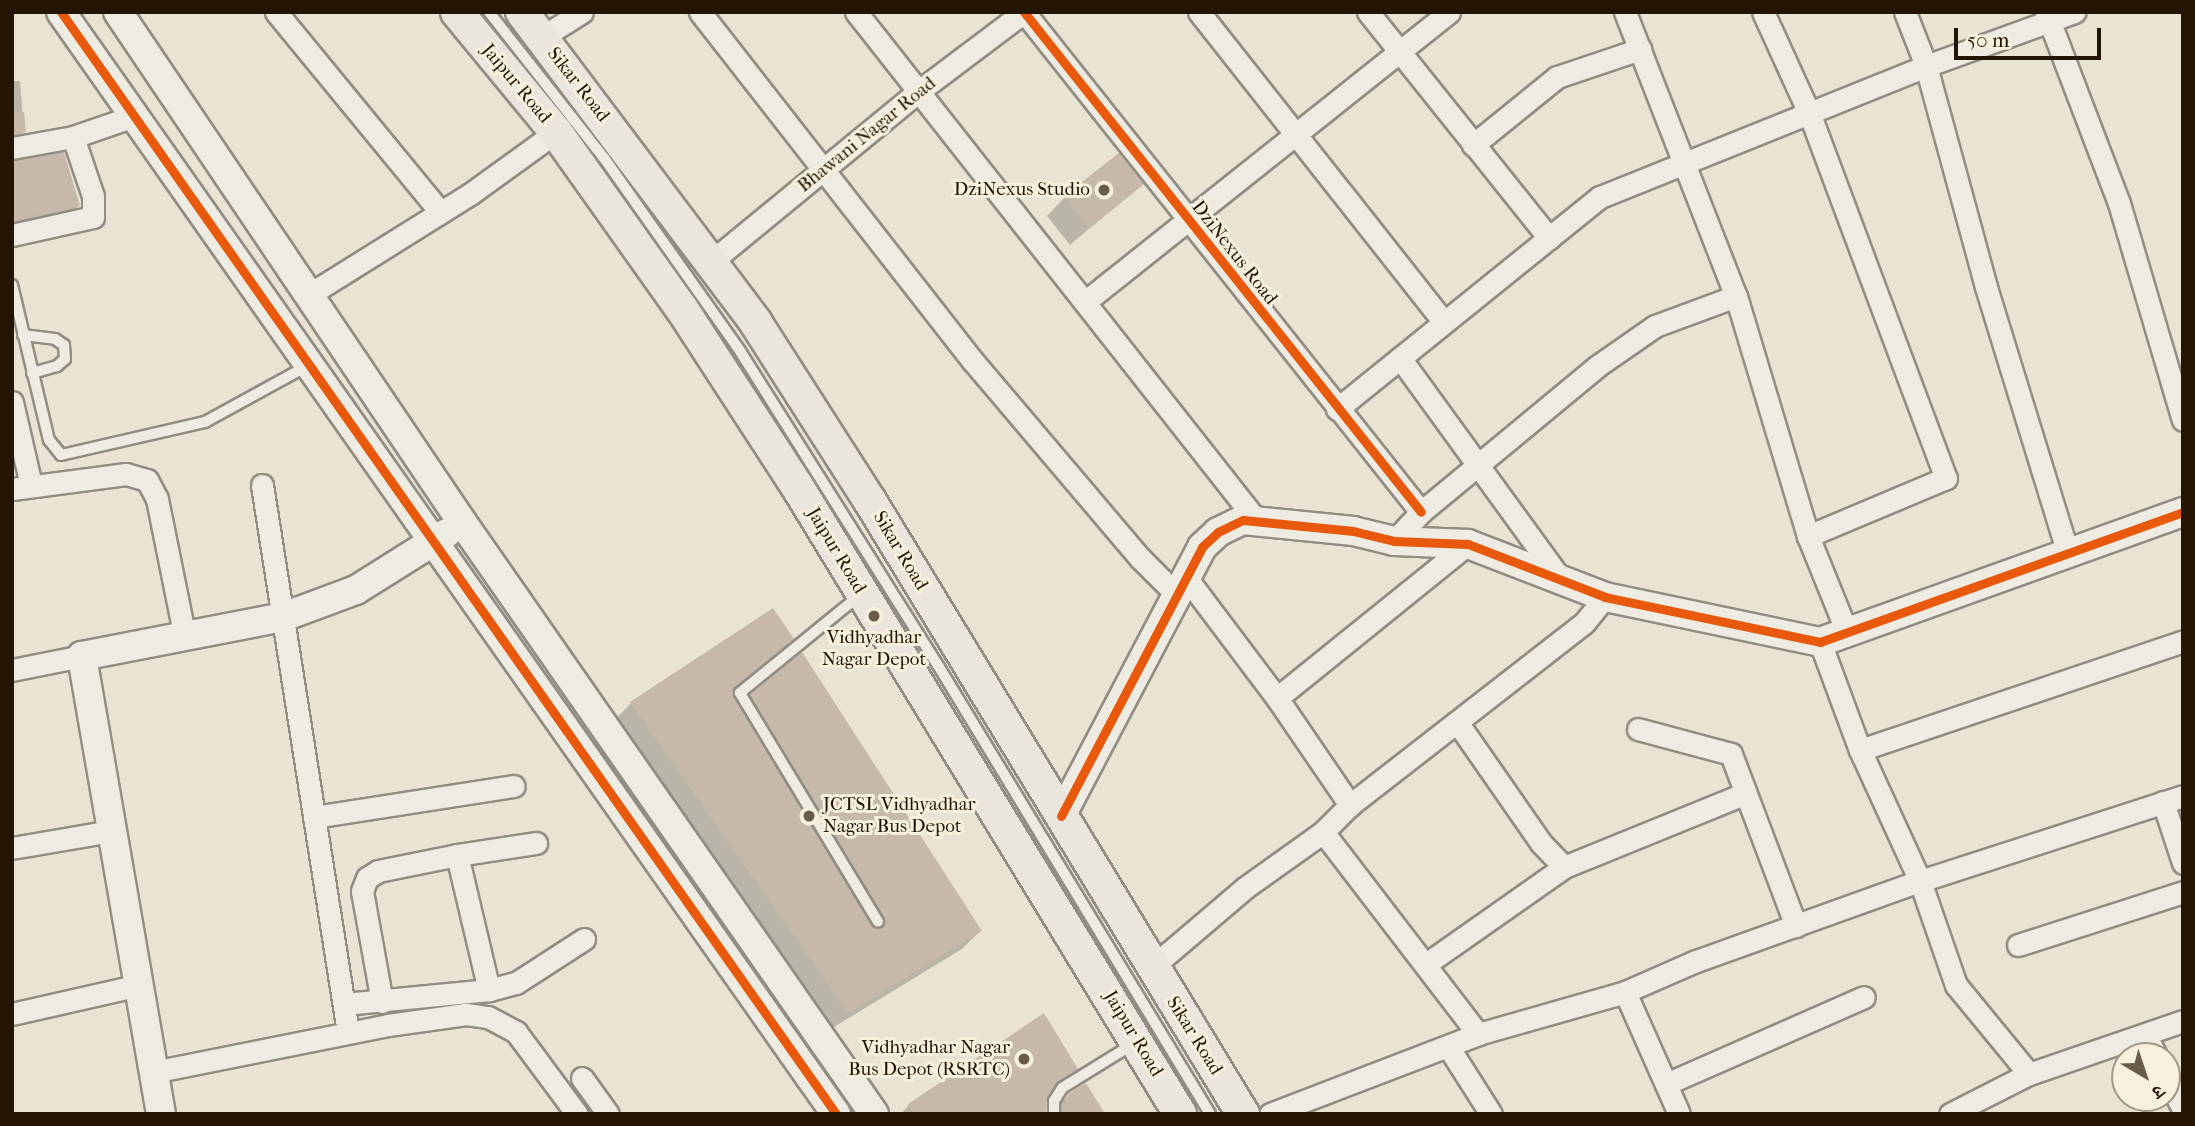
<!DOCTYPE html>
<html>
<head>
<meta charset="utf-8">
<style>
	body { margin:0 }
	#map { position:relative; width:2195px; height:1126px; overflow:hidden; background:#e8e3d3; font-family:"IM FELL French Canon","Noto Serif Devanagari",serif }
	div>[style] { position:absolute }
	.shadow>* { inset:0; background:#0003 }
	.building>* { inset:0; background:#c6b9aa }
	.roads { filter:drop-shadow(2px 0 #928d82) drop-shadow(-2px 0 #928d82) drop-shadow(0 2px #928d82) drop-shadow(0 -2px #928d82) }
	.lane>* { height:10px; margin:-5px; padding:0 5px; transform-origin:5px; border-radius:5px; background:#edebe2 }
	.street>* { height:21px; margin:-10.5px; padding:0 10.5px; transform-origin:10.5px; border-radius:10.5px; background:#edebe2 }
	.secondary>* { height:28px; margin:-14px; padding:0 14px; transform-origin:14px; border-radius:14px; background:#edebe2 }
	.primary>* { height:32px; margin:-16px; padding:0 16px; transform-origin:16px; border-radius:16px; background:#eae6dd }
	.cycleway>* { height:9px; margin:-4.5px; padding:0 4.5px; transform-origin:4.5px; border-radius:4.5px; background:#e8590c }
	.dots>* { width:19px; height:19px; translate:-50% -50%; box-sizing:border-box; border:4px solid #f6f0dd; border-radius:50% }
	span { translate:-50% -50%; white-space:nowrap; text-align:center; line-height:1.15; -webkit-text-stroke:6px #f6f0dd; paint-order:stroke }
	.street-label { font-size:19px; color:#241501 }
	.poi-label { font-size:19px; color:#241501 }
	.right { translate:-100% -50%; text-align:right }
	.left { translate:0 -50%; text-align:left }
	.frame { position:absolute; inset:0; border:14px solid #241501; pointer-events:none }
	.north { position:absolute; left:2111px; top:1042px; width:70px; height:70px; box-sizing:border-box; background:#f6f0dd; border:2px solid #a29885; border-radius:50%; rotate:141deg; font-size:19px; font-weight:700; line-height:28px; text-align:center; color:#241501 }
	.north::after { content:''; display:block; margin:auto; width:24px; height:32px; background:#695d4a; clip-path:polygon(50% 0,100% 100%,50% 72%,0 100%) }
	.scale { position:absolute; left:1954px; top:28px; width:147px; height:32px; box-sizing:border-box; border:4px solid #241501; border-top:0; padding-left:9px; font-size:21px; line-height:24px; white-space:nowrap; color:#241501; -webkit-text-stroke:5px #f6f0dd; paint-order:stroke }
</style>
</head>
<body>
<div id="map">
	<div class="shadow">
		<div style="clip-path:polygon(12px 81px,20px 81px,24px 132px,12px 143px)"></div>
		<div style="clip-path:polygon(12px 162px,78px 206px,62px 222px,12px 232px)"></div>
		<div style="clip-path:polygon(1141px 184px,1070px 245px,1047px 216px,1065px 197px)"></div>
		<div style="clip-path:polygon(791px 639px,732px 691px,739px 709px,751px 696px,980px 931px,962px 949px,829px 1030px,613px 722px,631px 703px)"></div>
		<div style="clip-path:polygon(1076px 1069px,1046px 1096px,1046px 1114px,901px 1114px,909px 1105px)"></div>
		<div style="clip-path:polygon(1069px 1095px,1103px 1114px,1050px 1114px)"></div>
	</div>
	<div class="building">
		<div style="clip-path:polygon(24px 112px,26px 132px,12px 135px,12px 113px)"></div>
		<div style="clip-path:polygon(64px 152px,80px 206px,12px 221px,12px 161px)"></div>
		<div style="clip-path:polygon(1119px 153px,1144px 184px,1089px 229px,1064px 196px)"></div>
		<div style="clip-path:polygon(773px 608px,794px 639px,735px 687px,732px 694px,871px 926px,881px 929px,885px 918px,750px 695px,802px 652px,982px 931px,848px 1013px,630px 702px)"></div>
		<div style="clip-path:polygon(1044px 1013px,1078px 1069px,1055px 1084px,1047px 1098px,1046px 1114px,913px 1114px,908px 1104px)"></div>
		<div style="clip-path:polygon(1086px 1083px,1105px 1114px,1062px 1114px,1068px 1094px)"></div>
	</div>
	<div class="roads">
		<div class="lane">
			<div style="left:489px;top:12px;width:186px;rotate:51.8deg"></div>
			<div style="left:604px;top:158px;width:236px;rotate:54.8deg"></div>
			<div style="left:740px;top:351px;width:373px;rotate:57.8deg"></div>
			<div style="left:939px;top:667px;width:523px;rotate:58.77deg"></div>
			<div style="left:12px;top:285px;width:159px;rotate:76.6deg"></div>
			<div style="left:49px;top:440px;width:19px;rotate:51deg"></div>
			<div style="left:61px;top:455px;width:148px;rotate:-12.9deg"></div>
			<div style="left:205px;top:422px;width:119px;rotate:-28.7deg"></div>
			<div style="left:23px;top:335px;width:32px;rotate:7deg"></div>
			<div style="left:55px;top:339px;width:11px;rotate:34deg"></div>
			<div style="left:64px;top:345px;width:14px;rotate:86deg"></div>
			<div style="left:65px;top:359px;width:11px;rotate:139deg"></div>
			<div style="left:57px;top:366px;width:26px;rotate:164deg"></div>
			<div style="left:860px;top:595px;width:155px;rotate:140.8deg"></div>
			<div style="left:740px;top:693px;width:267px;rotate:58.9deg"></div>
			<div style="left:1054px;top:1114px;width:13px;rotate:-90deg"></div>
			<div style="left:1054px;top:1101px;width:15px;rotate:-58deg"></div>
			<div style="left:1062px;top:1088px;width:86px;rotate:-31.7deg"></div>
		</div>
		<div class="street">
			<div style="left:276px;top:12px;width:259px;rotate:50.6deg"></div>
			<div style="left:700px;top:12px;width:442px;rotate:52deg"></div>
			<div style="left:972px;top:360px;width:260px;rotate:49.7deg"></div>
			<div style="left:1140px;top:558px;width:55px;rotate:45deg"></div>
			<div style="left:856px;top:12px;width:648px;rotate:51.77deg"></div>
			<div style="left:1024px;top:12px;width:638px;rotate:51.55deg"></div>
			<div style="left:1199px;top:12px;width:395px;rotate:51.7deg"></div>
			<div style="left:1368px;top:12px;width:290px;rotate:51.3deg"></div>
			<div style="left:1625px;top:12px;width:305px;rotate:68.7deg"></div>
			<div style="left:1736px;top:296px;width:251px;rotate:73.3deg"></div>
			<div style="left:1808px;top:536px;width:101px;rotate:68deg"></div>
			<div style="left:1763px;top:12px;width:113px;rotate:65.5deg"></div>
			<div style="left:1810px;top:115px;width:388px;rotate:69.5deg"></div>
			<div style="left:1946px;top:478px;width:150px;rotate:157.2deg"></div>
			<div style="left:1905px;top:12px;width:58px;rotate:68.7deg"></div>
			<div style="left:1926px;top:66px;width:229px;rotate:74.8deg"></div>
			<div style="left:1986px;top:287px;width:275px;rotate:72.9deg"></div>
			<div style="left:2046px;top:12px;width:204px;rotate:69.1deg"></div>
			<div style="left:2119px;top:203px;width:226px;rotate:73.6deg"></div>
			<div style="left:542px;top:37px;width:47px;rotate:-32deg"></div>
			<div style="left:1473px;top:145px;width:108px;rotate:-39deg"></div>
			<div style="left:1557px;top:77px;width:88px;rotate:-18.6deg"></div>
			<div style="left:12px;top:148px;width:62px;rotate:-10.2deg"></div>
			<div style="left:73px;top:137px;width:65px;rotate:-19deg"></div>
			<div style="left:12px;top:235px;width:83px;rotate:-12.5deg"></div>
			<div style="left:93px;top:217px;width:21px;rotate:-90deg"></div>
			<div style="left:93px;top:196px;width:62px;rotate:-108.7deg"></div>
			<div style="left:712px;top:261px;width:268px;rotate:-39.4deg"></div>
			<div style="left:919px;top:91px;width:131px;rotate:-37deg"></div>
			<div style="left:310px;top:294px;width:189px;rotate:-32deg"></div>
			<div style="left:470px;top:194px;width:106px;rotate:-35.8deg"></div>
			<div style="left:1086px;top:301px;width:464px;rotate:-38.5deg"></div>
			<div style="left:1400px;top:358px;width:271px;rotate:54deg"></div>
			<div style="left:12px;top:402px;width:85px;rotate:77.1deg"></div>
			<div style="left:1337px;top:409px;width:338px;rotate:-38.9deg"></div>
			<div style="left:1600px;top:197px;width:351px;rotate:-21.9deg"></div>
			<div style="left:1926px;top:66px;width:158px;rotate:-20deg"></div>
			<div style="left:262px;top:485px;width:554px;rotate:81.07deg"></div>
			<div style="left:12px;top:489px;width:115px;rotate:-7.5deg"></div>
			<div style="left:126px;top:474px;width:22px;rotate:16deg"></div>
			<div style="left:147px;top:480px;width:21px;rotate:62deg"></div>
			<div style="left:157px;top:499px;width:137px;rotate:78.6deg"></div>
			<div style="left:1394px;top:541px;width:40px;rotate:-47deg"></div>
			<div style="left:1421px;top:512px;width:227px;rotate:-39.6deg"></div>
			<div style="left:1596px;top:367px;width:72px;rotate:-34.8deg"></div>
			<div style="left:1655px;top:326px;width:86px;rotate:-20.3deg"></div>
			<div style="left:1188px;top:580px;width:148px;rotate:53deg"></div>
			<div style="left:1277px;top:698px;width:130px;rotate:55.7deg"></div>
			<div style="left:1820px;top:642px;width:115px;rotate:69.7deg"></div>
			<div style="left:1860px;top:750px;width:144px;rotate:65.4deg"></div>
			<div style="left:1920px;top:881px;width:110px;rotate:70.9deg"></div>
			<div style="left:1956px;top:985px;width:115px;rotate:50.6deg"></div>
			<div style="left:12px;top:670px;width:71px;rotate:-11.3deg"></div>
			<div style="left:1277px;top:698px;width:245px;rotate:-38.9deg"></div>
			<div style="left:1457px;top:722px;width:147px;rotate:55.2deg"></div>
			<div style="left:1541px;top:843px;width:33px;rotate:46deg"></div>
			<div style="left:1638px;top:729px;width:96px;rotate:15deg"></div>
			<div style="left:1731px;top:754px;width:184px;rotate:69.3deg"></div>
			<div style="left:1860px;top:750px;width:341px;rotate:-18.6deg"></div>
			<div style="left:2163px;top:802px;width:64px;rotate:71.8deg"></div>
			<div style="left:314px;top:817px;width:202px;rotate:-8.8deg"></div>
			<div style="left:1323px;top:832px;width:255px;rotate:52.5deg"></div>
			<div style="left:12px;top:848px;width:100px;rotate:-9.7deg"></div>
			<div style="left:457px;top:855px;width:139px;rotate:76.7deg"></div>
			<div style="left:2018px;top:945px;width:173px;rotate:-17.8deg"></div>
			<div style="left:1426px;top:964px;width:169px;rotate:-35.1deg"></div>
			<div style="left:1564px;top:867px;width:196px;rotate:-22.1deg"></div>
			<div style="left:1152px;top:967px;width:123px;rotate:-40.4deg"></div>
			<div style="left:1246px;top:887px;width:95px;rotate:-35.5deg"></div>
			<div style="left:1323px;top:832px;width:38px;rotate:-45deg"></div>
			<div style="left:1350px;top:805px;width:296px;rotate:-37.9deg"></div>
			<div style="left:1584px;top:623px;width:33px;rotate:-51deg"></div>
			<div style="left:1625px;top:992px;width:133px;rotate:66.1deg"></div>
			<div style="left:382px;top:1002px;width:113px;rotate:-100.2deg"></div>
			<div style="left:362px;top:891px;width:14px;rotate:-69deg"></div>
			<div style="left:367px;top:878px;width:13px;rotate:-32deg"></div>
			<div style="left:378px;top:871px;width:81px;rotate:-11.4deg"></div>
			<div style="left:457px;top:855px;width:80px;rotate:-8.6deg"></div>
			<div style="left:344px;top:1004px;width:146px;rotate:-5.5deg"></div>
			<div style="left:489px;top:990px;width:28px;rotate:-15deg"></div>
			<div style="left:516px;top:983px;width:81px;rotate:-32.9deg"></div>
			<div style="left:12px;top:1014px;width:126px;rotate:-12.8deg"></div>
			<div style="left:2146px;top:1036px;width:22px;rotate:63deg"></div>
			<div style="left:1449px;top:1048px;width:78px;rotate:57.5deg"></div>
			<div style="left:153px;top:1072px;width:240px;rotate:-11.3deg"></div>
			<div style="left:388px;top:1025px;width:79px;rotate:-8deg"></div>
			<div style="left:466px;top:1014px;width:22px;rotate:8deg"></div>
			<div style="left:488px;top:1017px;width:32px;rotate:28deg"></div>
			<div style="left:516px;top:1032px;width:102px;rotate:53.4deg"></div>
			<div style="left:582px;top:1078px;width:44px;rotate:54.2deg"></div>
			<div style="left:2167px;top:1078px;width:36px;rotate:63deg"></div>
			<div style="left:1666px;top:1084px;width:216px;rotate:-23.7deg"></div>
			<div style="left:1270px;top:1114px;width:223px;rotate:-21deg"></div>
			<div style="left:1478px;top:1034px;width:153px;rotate:-15.9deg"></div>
			<div style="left:1625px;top:992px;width:77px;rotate:-23.6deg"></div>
			<div style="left:1696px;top:961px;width:238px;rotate:-19.7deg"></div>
			<div style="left:1920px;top:881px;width:276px;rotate:-17.9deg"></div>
			<div style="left:1950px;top:1114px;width:89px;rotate:-26.9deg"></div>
			<div style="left:2029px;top:1074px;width:163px;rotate:-19deg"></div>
		</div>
		<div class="secondary">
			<div style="left:61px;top:12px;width:1347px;rotate:54.88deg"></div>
			<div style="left:118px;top:12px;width:615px;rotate:56deg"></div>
			<div style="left:462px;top:522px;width:721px;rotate:55.16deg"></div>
			<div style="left:1061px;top:816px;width:304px;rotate:-62.3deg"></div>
			<div style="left:1202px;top:547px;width:22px;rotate:-43deg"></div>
			<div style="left:1218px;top:532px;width:28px;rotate:-26deg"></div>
			<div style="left:1243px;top:520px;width:111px;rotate:5.7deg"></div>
			<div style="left:1353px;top:531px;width:42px;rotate:13.7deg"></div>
			<div style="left:1394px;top:541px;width:74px;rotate:2.3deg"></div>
			<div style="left:1468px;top:544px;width:147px;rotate:21.1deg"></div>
			<div style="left:1605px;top:597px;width:220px;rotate:11.8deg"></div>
			<div style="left:1820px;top:642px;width:386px;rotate:-19.7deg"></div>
			<div style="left:161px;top:1114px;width:465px;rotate:-99.8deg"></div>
			<div style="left:82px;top:656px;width:205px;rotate:-11deg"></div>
			<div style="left:283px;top:617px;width:78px;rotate:-20.3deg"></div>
			<div style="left:356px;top:590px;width:107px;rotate:-32.1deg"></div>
		</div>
		<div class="primary">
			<div style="left:457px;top:12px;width:156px;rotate:50.5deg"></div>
			<div style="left:556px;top:132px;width:217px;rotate:54.6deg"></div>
			<div style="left:682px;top:309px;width:211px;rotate:57deg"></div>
			<div style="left:797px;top:486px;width:736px;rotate:58.62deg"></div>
			<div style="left:522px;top:12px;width:389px;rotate:53deg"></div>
			<div style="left:756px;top:323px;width:211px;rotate:57.4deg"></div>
			<div style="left:870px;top:501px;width:718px;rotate:58.68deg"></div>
		</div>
	</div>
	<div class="cycleway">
		<div style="left:61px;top:12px;width:1347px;rotate:54.88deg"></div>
		<div style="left:1024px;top:12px;width:638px;rotate:51.55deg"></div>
		<div style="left:1061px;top:816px;width:304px;rotate:-62.3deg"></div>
		<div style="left:1202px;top:547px;width:22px;rotate:-43deg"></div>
		<div style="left:1218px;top:532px;width:28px;rotate:-26deg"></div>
		<div style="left:1243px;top:520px;width:111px;rotate:5.7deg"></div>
		<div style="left:1353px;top:531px;width:42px;rotate:13.7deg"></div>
		<div style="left:1394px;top:541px;width:74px;rotate:2.3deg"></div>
		<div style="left:1468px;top:544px;width:147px;rotate:21.1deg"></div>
		<div style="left:1605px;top:597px;width:220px;rotate:11.8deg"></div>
		<div style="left:1820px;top:642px;width:386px;rotate:-19.7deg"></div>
	</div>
	<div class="dots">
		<div style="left:1104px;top:190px;background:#695d4a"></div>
		<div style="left:874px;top:616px;background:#695d4a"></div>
		<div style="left:809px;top:816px;background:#695d4a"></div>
		<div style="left:1024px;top:1059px;background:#695d4a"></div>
	</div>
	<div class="street-label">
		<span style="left:516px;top:84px;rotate:50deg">Jaipur Road</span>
		<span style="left:578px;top:85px;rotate:52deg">Sikar Road</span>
		<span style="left:867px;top:135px;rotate:-39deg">Bhawani Nagar Road</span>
		<span style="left:1234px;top:253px;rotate:52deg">DziNexus Road</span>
		<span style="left:836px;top:551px;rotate:59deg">Jaipur Road</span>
		<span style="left:900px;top:551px;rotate:59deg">Sikar Road</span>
		<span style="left:1133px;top:1034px;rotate:59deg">Jaipur Road</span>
		<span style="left:1194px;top:1036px;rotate:58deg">Sikar Road</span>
	</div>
	<div class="poi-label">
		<span class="right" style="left:1090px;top:190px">DziNexus Studio</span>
		<span style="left:874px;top:649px">Vidhyadhar<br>Nagar Depot</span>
		<span class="left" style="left:823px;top:816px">JCTSL Vidhyadhar<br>Nagar Bus Depot</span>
		<span class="right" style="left:1010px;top:1059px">Vidhyadhar Nagar<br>Bus Depot (RSRTC)</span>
	</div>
	<div class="frame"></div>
	<div class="north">उ</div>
	<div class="scale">50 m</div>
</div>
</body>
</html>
